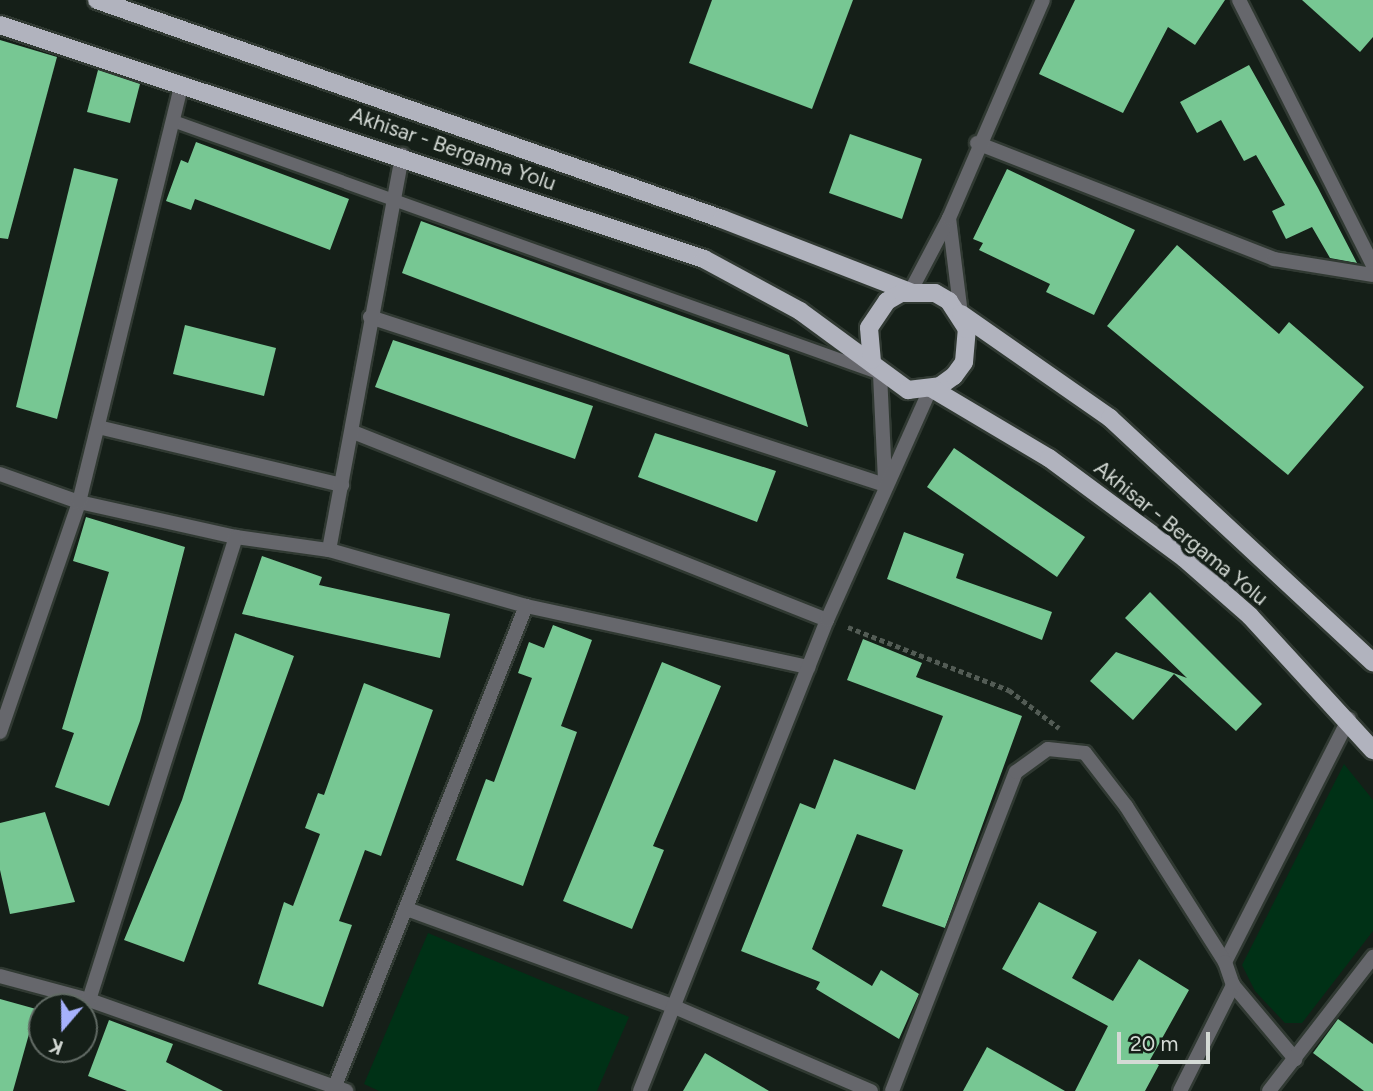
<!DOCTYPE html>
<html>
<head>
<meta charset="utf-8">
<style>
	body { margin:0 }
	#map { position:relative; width:1373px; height:1091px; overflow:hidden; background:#151f18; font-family:Figtree,sans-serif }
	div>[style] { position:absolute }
	.green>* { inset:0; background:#003116 }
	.building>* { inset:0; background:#77c793 }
	.path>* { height:4.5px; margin-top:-2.25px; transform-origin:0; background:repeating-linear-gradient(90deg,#535c55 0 5px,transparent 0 8.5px) }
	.roads { filter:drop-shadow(2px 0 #303932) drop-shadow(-2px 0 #303932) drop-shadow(0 2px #303932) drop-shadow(0 -2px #303932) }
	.service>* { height:12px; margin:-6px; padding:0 6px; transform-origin:6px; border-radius:6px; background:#66676c }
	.minor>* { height:14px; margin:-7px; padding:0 7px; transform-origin:7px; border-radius:7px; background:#66676c }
	.tertiary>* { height:14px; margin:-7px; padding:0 7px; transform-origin:7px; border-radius:7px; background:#66676c }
	.primary>* { height:18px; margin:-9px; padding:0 9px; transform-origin:9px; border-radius:9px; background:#b1b3be }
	span { translate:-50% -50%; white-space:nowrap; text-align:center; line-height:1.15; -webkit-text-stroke:7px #151f18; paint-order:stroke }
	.street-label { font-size:21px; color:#d4dad5 }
	.north { position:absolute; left:28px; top:993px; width:70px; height:70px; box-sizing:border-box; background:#151f18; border:2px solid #616a64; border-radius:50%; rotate:200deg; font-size:19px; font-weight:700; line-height:28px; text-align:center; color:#d4dad5 }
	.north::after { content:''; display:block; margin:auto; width:24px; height:32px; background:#a6b1fc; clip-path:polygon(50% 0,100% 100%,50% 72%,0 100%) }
	.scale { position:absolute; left:1117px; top:1032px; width:93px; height:32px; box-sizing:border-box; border:4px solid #d4dad5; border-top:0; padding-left:9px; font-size:21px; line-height:24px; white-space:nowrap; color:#d4dad5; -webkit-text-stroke:5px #151f18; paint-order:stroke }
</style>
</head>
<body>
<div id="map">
	<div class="green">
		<div style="clip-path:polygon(1344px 764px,1373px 800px,1373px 931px,1302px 1023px,1285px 1023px,1255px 991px,1242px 965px)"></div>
		<div style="clip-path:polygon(428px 933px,629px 1017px,597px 1091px,379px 1091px,364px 1084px)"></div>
	</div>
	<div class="building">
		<div style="clip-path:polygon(712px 0,853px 0,812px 109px,689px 63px)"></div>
		<div style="clip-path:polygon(1075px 0,1225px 0,1195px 45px,1168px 27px,1123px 113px,1039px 74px)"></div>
		<div style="clip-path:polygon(1302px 0,1373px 0,1373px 37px,1360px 52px)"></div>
		<div style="clip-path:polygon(0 40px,57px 57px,8px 239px,0 238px)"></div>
		<div style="clip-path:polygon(1249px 65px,1318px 188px,1357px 263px,1330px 258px,1312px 227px,1286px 239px,1272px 211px,1285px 205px,1256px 155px,1244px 161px,1221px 120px,1197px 133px,1180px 102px)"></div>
		<div style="clip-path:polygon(98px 70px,140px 84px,130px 123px,87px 112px)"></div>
		<div style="clip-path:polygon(850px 134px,922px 159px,902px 219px,829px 193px)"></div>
		<div style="clip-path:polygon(196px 142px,349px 199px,330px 250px,195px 199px,191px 210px,166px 201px,181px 160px,188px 163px)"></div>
		<div style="clip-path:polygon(74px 168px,118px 179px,57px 419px,16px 407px)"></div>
		<div style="clip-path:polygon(1007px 169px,1135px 230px,1094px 315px,1046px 292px,1050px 284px,979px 250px,983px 243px,973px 239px)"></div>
		<div style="clip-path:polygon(421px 221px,789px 355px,808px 427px,402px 273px)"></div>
		<div style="clip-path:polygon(1177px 245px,1279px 334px,1289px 322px,1364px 387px,1288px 475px,1107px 326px)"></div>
		<div style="clip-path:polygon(185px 325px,276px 348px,264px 396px,173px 374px)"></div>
		<div style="clip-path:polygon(393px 340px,593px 406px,575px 459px,375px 387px)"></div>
		<div style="clip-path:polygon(655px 433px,776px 471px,757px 522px,638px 477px)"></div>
		<div style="clip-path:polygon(954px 448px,1085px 537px,1057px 577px,927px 487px)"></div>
		<div style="clip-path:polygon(86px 517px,185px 547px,140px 721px,109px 806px,55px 787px,74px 733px,62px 729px,109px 572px,73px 561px)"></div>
		<div style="clip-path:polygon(904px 532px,964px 554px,956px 578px,1052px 612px,1042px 640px,887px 579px)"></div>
		<div style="clip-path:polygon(262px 556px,322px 577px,319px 585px,450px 614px,440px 658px,242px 614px)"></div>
		<div style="clip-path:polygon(1150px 592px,1262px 704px,1236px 731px,1174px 674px,1133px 720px,1090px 681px,1116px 652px,1187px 678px,1125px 618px)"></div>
		<div style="clip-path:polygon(553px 625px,592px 640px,561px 726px,577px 732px,523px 886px,456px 860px,486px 779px,494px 782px,532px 678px,518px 673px,529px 642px,544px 648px)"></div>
		<div style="clip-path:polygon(235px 633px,294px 656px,184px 962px,124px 940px,182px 800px)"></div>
		<div style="clip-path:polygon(863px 639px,922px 663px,916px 677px,1022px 716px,945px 928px,882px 906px,903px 850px,857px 834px,812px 949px,872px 986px,881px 970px,919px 994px,899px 1039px,816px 989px,820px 982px,741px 951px,800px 803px,815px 809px,834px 759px,915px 790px,943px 716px,847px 680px)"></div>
		<div style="clip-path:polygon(662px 662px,721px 686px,653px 846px,664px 850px,632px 929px,563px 901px)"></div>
		<div style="clip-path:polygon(364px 683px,433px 710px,381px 856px,365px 850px,339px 921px,352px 925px,323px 1007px,258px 984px,284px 902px,293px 906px,320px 834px,305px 828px,318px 793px,324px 795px)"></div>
		<div style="clip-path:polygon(45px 812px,75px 902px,10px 914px,0 870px,0 823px)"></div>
		<div style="clip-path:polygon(1039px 902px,1097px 932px,1072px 978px,1113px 1001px,1139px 959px,1189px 990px,1150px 1060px,1159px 1065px,1145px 1091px,1075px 1091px,1108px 1026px,1002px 969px)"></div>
		<div style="clip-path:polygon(0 999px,36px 1009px,13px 1091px,0 1091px)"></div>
		<div style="clip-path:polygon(1338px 1019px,1373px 1044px,1373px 1091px,1364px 1091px,1313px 1053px)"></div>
		<div style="clip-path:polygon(109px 1020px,173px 1044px,166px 1062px,223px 1091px,127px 1091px,88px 1076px)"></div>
		<div style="clip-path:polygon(987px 1047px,1065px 1091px,963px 1091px)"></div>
		<div style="clip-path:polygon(705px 1053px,769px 1091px,683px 1091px)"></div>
	</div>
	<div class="path">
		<div style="left:848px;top:627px;width:173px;rotate:21.4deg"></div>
		<div style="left:1009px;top:690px;width:63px;rotate:37.2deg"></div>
	</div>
	<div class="roads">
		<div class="service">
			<div style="left:173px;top:121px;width:749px;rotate:19.67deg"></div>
		</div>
		<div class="minor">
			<div style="left:1239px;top:0;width:297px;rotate:63.2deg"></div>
			<div style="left:977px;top:143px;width:319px;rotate:21.3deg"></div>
			<div style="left:1274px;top:259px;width:100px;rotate:9.2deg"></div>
			<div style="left:949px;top:218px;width:97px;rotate:82.9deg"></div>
			<div style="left:910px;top:292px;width:84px;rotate:-62.2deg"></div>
			<div style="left:949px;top:218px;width:237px;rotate:-66.7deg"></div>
			<div style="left:370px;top:317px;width:542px;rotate:18.07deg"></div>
			<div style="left:98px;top:427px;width:251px;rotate:13.4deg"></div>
			<div style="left:353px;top:432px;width:510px;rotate:21.63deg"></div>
			<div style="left:0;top:474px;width:84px;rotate:19.5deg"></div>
			<div style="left:79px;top:502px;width:161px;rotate:12.6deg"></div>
			<div style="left:236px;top:537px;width:94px;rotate:8deg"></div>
			<div style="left:329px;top:550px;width:205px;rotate:15.9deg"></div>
			<div style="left:526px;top:606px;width:289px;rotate:12.2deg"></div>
			<div style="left:329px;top:550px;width:402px;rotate:-79.5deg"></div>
			<div style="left:0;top:732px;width:243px;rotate:-71deg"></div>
			<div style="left:79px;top:502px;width:431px;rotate:-76.2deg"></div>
			<div style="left:407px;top:909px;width:288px;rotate:20.1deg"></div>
			<div style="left:677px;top:1008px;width:211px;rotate:23.2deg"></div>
			<div style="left:1225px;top:962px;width:273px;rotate:-63deg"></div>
			<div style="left:0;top:976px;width:92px;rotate:15.1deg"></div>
			<div style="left:89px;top:1000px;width:273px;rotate:19.5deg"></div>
			<div style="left:89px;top:1000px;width:486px;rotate:-72.4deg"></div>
			<div style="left:333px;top:1091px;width:522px;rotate:-68.3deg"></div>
			<div style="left:892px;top:1091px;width:342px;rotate:-68.8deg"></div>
			<div style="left:1016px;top:772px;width:39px;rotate:-36deg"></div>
			<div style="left:1048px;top:749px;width:37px;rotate:6deg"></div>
			<div style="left:1085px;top:753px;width:67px;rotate:52.3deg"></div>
			<div style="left:1126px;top:806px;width:185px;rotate:57.6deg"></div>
			<div style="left:1225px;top:962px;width:24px;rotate:71deg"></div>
			<div style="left:1233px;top:985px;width:97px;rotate:50deg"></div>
			<div style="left:1180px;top:1091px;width:119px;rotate:-63.4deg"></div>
			<div style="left:1269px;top:1091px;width:170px;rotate:-52.2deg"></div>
		</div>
		<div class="tertiary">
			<div style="left:880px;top:374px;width:106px;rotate:87.3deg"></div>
			<div style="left:640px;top:1091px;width:507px;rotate:-68.35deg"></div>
			<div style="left:827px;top:620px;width:254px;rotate:-65.9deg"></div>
		</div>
		<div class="primary">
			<div style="left:97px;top:0;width:662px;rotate:19.31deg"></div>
			<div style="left:722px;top:219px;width:202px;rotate:21.2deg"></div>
			<div style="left:0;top:25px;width:742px;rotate:18.39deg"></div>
			<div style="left:704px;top:259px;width:109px;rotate:28.4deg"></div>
			<div style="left:800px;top:311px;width:134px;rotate:36.2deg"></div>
			<div style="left:908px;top:390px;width:32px;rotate:-7deg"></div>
			<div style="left:940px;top:386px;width:17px;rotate:-36deg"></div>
			<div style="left:954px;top:376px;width:17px;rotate:-54deg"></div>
			<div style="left:964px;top:362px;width:33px;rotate:-85deg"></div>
			<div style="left:967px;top:329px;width:33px;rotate:-123deg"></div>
			<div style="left:949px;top:301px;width:16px;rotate:-150deg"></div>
			<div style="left:935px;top:293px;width:34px;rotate:180deg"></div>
			<div style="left:901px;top:293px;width:16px;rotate:150deg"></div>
			<div style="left:887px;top:301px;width:32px;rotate:124deg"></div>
			<div style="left:869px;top:328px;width:32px;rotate:85deg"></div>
			<div style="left:961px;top:314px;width:182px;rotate:34.9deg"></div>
			<div style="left:1110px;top:418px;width:359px;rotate:42.9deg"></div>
			<div style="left:931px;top:388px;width:137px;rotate:30.7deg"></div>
			<div style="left:1049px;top:458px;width:168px;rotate:36.5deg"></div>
			<div style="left:1184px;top:558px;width:88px;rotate:41.3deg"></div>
			<div style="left:1250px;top:616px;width:182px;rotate:47.5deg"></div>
		</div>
	</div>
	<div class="street-label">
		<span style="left:453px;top:149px;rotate:19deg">Akhisar - Bergama Yolu</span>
		<span style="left:1181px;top:533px;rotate:39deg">Akhisar - Bergama Yolu</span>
	</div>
	<div class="north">K</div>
	<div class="scale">20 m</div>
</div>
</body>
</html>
